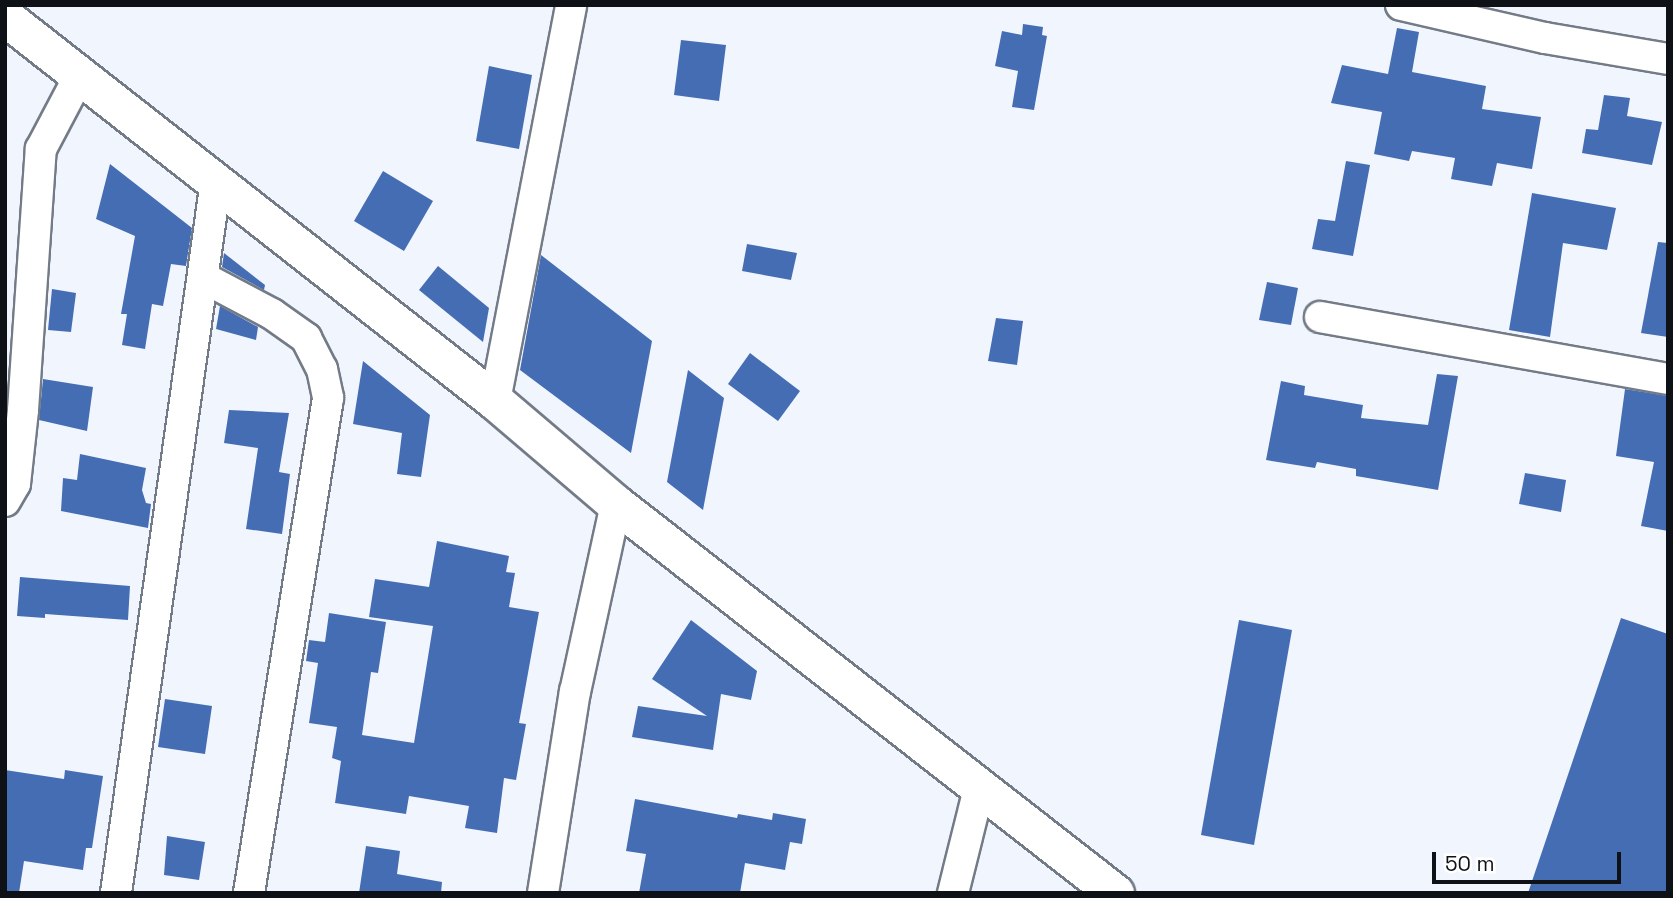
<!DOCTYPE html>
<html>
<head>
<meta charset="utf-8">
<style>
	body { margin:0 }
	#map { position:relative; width:1673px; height:898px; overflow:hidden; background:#f1f6fe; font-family:"Space Grotesk",sans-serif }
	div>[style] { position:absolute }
	.building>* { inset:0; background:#456db4 }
	.roads { filter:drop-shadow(2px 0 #737b87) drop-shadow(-2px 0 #737b87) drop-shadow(0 2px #737b87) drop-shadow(0 -2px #737b87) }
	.minor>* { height:30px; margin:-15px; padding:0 15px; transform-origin:15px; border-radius:15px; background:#fff }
	.tertiary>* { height:37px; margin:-18.5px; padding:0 18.5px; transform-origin:18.5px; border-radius:18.5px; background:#fff }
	span { translate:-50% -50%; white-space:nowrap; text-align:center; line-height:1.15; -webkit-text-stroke:7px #fff; paint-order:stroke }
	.frame { position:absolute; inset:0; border:7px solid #0e1115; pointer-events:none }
	.scale { position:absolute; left:1432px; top:852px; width:189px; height:32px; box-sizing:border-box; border:4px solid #0e1115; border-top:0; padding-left:9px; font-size:21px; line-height:24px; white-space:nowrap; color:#0e1115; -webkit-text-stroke:5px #fff; paint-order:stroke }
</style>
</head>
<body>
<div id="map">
	<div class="building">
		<div style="clip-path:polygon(1023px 24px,1043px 27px,1042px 35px,1047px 36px,1034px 110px,1012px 107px,1018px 71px,995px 66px,1002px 31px,1022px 35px)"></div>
		<div style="clip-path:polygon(1397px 28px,1419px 32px,1412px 72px,1486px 86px,1482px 109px,1541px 117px,1532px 169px,1497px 163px,1492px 186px,1451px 179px,1455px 158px,1412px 151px,1409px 161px,1374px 154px,1382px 112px,1331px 103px,1342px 65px,1388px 74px)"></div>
		<div style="clip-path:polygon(681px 40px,726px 45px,719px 101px,674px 95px)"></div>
		<div style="clip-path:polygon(489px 66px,532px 75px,519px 149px,476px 141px)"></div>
		<div style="clip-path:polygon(1604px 95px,1630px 98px,1627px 116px,1662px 122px,1652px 165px,1582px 153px,1586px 129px,1598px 130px)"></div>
		<div style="clip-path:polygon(1346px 161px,1370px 165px,1353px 256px,1312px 249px,1318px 219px,1335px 221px)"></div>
		<div style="clip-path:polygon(110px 164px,192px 228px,186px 266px,171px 264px,163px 306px,152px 304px,145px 349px,122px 345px,127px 314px,121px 314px,135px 236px,96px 219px)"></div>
		<div style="clip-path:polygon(383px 171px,433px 201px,404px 251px,354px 221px)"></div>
		<div style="clip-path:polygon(1532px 193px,1616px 208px,1607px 250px,1563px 243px,1550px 337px,1509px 330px)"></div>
		<div style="clip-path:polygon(1658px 242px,1668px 243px,1668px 337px,1641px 333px)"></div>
		<div style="clip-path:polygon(747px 244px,797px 253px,791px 280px,742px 271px)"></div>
		<div style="clip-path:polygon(224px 253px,265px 285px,264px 290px,222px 267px)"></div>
		<div style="clip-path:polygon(541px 255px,652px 341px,631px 453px,520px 370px)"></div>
		<div style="clip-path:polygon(438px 266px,489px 308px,483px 342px,419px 290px)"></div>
		<div style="clip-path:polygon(1267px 282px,1298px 288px,1291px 325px,1259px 320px)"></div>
		<div style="clip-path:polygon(52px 289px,76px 293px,71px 332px,48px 330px)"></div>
		<div style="clip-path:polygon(220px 306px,258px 327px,256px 340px,216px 329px)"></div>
		<div style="clip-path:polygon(996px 318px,1023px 321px,1017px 365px,988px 361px)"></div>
		<div style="clip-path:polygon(750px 353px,800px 391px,778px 421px,728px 384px)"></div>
		<div style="clip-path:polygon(363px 361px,430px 415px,421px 477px,397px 474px,402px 433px,353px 424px)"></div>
		<div style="clip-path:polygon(688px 370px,724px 398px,703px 510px,667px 482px)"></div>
		<div style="clip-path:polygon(1437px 374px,1458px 376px,1438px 490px,1356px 476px,1356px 469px,1317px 462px,1315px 468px,1266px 460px,1281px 381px,1305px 386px,1304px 395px,1363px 405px,1361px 418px,1428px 425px)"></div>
		<div style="clip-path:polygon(43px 379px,93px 387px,87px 431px,39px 420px)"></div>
		<div style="clip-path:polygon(1625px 389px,1668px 396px,1668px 531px,1641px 526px,1654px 462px,1616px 456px)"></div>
		<div style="clip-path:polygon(229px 410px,289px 413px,279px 472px,290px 474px,282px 534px,246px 529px,258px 448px,224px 443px)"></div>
		<div style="clip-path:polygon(80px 454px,146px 468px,142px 490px,146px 503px,151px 504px,148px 528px,61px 511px,63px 478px,77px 480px)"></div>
		<div style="clip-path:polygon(1525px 473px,1566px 480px,1561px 512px,1519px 504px)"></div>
		<div style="clip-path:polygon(437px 541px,509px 556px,506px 572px,515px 573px,509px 607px,539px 612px,519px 723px,526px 724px,516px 780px,504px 778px,497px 833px,465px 828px,469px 806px,409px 796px,406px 814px,335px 803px,341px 761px,332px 758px,337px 727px,309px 723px,318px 663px,306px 661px,309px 640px,325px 642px,329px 613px,386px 622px,378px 673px,371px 672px,362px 735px,414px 743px,433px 626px,369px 617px,375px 579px,429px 587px)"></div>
		<div style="clip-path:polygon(20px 577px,130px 586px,128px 620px,45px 614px,45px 618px,17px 616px)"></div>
		<div style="clip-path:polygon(1621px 618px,1668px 634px,1668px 893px,1528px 893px)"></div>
		<div style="clip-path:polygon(691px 620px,757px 671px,751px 700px,721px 694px,713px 750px,632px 737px,638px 706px,707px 716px,652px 679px)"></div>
		<div style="clip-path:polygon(1239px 620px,1292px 630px,1254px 845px,1201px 835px)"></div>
		<div style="clip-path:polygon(165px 699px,212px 706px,205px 754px,158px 747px)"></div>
		<div style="clip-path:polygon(5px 770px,64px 779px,65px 770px,103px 776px,92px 848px,86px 848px,83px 870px,24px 861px,19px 893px,5px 893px)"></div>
		<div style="clip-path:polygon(635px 799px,737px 818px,738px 814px,772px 820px,773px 813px,806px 819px,802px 844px,790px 842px,785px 870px,745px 863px,740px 893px,639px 893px,646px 854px,626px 851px)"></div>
		<div style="clip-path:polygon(167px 836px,205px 842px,199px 880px,164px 875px)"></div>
		<div style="clip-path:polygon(366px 846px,400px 851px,397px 874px,442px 882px,441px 893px,359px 893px)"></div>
	</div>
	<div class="roads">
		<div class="minor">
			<div style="left:1401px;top:5px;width:148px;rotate:12.9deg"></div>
			<div style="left:1545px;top:38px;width:125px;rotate:9.7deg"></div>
			<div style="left:204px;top:278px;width:77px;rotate:27.9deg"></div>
			<div style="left:272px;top:314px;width:42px;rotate:35.2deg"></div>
			<div style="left:306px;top:338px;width:35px;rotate:63deg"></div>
			<div style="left:322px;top:369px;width:30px;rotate:78deg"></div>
			<div style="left:328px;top:398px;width:501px;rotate:99.07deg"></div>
			<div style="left:1320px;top:317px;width:353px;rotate:10.1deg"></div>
			<div style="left:495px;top:401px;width:403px;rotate:-79.1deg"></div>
			<div style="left:5px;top:501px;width:20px;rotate:-60deg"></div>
			<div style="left:15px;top:484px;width:74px;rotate:-83.8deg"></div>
			<div style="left:23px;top:410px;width:262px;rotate:-86.1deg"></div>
			<div style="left:41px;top:149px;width:81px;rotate:-62.2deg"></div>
			<div style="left:116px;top:893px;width:719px;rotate:-82.01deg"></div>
			<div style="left:543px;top:893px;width:204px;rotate:-81deg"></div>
			<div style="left:575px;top:692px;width:192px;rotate:-77.7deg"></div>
			<div style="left:953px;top:893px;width:111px;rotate:-76deg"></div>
		</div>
		<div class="tertiary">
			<div style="left:5px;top:17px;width:623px;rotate:38.08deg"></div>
			<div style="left:495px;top:401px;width:159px;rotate:40.4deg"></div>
			<div style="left:616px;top:504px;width:633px;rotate:37.94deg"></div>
		</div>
	</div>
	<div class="frame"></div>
	<div class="scale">50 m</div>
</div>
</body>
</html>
